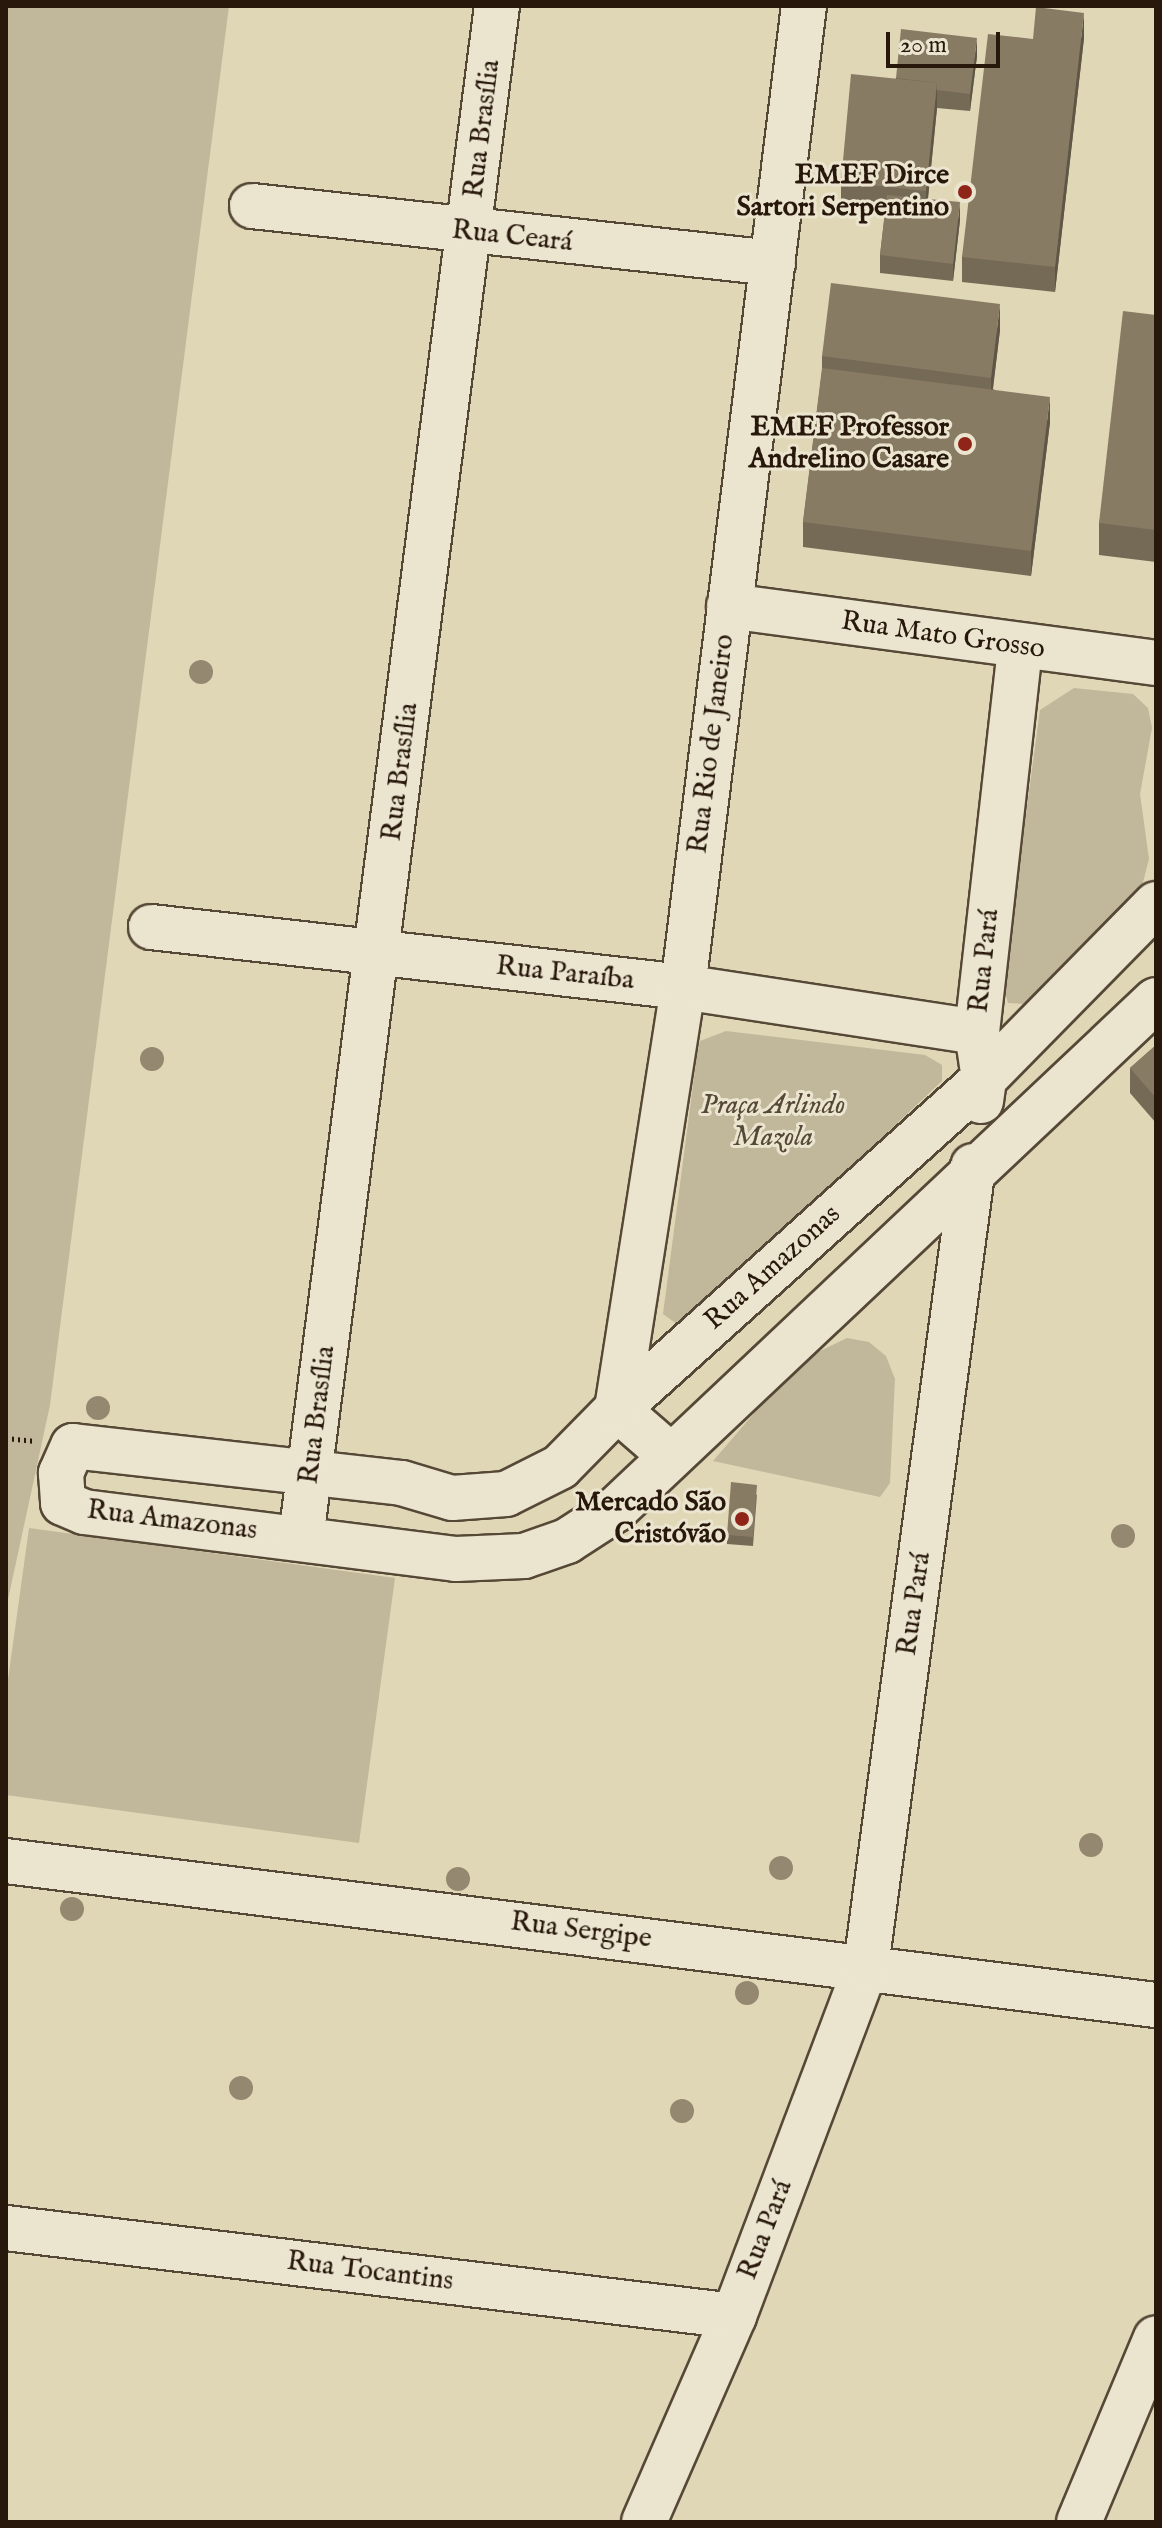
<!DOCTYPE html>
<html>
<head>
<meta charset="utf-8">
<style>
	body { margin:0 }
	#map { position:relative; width:1162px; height:2528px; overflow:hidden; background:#e0d7b7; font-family:"IM FELL English",serif }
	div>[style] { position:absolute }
	.green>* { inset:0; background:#c1b79a }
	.path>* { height:5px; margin-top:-2.5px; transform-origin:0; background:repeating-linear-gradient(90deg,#28180b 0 2px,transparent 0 6px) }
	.roads { filter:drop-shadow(2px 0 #564836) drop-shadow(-2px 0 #564836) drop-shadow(0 2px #564836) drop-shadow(0 -2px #564836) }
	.street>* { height:44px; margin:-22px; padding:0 22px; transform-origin:22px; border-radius:22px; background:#ebe5d0 }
	.trees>* { width:24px; height:24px; margin:-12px; border-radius:50%; background:#948870 }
	.wall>* { inset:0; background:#756a56 }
	.shaded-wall>* { inset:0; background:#5f5646 }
	.building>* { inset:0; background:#887b64 }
	.dots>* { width:22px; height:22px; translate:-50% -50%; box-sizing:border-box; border:4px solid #ebe5d0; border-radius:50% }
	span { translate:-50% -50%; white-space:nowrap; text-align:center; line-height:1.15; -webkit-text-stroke:6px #ebe5d0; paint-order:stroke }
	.street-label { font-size:28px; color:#28180b }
	.poi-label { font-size:28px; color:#28180b; font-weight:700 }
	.right { translate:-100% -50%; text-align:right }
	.park-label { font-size:28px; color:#564836; font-style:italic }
	.frame { position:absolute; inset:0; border:8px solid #28180b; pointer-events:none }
	.scale { position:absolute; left:886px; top:32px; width:114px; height:36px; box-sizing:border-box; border:4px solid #28180b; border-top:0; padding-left:10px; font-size:24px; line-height:28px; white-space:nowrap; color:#28180b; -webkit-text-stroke:6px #ebe5d0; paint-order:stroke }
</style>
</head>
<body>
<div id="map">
	<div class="green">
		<div style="clip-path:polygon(6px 6px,229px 6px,50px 1405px,6px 1609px)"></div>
		<div style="clip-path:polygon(1074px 688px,1133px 694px,1148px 708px,1152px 728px,1140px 794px,1149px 859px,1140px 894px,1025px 1004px,1008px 1003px,1003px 985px,1040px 710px)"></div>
		<div style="clip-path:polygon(726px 1031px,925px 1055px,942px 1065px,942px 1081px,681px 1327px,663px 1314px,697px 1055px,700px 1041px)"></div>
		<div style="clip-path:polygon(847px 1338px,869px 1342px,886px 1356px,895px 1379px,890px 1483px,880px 1497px,713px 1461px,782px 1381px,818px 1352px)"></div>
		<div style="clip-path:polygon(29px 1528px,395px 1578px,359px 1843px,6px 1795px,6px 1694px)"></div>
	</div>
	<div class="path">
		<div style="left:6px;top:1438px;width:27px;rotate:6deg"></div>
	</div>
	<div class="roads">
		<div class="street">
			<div style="left:252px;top:206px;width:524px;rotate:6.24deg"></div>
			<div style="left:729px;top:606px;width:431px;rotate:7.6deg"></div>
			<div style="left:1156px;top:904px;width:245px;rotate:134.5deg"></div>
			<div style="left:984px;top:1079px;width:494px;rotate:138deg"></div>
			<div style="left:617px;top:1409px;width:81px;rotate:134.5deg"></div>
			<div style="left:560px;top:1467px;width:60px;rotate:153.4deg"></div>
			<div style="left:506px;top:1494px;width:54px;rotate:175.8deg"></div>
			<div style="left:452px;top:1498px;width:52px;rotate:-163.3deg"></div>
			<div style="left:402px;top:1483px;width:331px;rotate:-173.6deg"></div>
			<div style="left:73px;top:1446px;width:30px;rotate:114deg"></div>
			<div style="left:61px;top:1473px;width:30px;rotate:86deg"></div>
			<div style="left:63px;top:1503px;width:23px;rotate:23deg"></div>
			<div style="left:84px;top:1512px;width:375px;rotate:7.2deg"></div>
			<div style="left:456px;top:1559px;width:68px;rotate:-2.5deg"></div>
			<div style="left:524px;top:1556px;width:46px;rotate:-19.2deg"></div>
			<div style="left:567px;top:1541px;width:57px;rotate:-32.9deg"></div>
			<div style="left:615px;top:1510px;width:743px;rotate:-43.31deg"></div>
			<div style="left:151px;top:927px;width:535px;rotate:6.43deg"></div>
			<div style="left:683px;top:987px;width:297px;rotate:8.7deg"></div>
			<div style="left:981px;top:1101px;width:22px;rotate:-82deg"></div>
			<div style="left:984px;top:1079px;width:48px;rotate:-98.5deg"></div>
			<div style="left:977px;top:1032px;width:387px;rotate:-83.6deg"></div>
			<div style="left:671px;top:1456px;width:72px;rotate:-139deg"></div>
			<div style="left:617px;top:1409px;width:427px;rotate:-81.1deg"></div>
			<div style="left:683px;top:987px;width:988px;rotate:-82.97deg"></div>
			<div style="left:301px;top:1538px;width:1544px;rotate:-82.71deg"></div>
			<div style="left:6px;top:1861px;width:1159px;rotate:7.14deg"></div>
			<div style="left:6px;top:2228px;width:733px;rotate:6.89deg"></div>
			<div style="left:644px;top:2522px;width:225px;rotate:-66.4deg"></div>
			<div style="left:734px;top:2316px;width:374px;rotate:-69.3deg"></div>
			<div style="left:866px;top:1966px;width:807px;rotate:-82.38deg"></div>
			<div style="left:1079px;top:2522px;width:199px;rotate:-67.3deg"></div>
		</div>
	</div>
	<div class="trees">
		<div style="left:201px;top:672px"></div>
		<div style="left:152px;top:1059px"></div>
		<div style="left:98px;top:1408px"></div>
		<div style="left:1123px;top:1536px"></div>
		<div style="left:1091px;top:1845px"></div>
		<div style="left:781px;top:1868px"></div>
		<div style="left:458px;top:1879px"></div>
		<div style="left:72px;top:1909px"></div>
		<div style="left:747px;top:1993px"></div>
		<div style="left:241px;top:2088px"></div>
		<div style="left:682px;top:2111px"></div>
	</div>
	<div class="wall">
		<div style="clip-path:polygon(1084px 38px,1055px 292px,962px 282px,962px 257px,1033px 39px)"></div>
		<div style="clip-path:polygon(977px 56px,970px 111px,937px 108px,928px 199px,960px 220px,953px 281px,880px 273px,880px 255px,885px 212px,841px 208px,841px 182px,896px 78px)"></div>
		<div style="clip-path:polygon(1156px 315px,1156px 562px,1099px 555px,1099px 523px)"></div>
		<div style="clip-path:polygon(1000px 330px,993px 389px,1050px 422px,1031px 576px,803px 547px,803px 522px,822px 371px,822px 356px)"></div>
		<div style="clip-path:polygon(1156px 1045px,1156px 1123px,1130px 1093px,1130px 1068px)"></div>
		<div style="clip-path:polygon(757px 1494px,753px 1546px,727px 1544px,727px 1535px)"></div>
	</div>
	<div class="shaded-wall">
		<div style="clip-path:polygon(1084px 13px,1084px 38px,1055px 292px,1055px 267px)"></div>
		<div style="clip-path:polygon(977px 38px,977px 56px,970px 111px,970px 94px)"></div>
		<div style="clip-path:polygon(937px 83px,937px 108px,926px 216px,926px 191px)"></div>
		<div style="clip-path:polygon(960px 202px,960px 220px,953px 281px,953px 264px)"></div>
		<div style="clip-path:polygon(1000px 304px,1000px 330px,991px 403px,991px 378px)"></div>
		<div style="clip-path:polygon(1050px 397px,1050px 422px,1031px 576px,1031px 551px)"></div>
	</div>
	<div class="building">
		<div style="clip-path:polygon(1036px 7px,1084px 13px,1055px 267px,962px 257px,988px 34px,1033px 39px)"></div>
		<div style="clip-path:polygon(901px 29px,977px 38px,970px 94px,937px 90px,937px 83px,896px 78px)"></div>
		<div style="clip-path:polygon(851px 74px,937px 83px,926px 191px,841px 182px)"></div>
		<div style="clip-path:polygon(887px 195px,960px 202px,953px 264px,880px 255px)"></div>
		<div style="clip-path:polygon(831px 283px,1000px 304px,991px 378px,822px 356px)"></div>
		<div style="clip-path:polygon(1123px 311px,1156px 315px,1156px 530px,1099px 523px)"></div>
		<div style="clip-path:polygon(822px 368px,1050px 397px,1031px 551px,803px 522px)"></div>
		<div style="clip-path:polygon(1156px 1045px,1156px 1098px,1130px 1068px)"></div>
		<div style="clip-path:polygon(731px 1482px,757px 1485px,753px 1537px,727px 1535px)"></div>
	</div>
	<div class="dots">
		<div style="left:965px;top:192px;background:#8f2418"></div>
		<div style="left:965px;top:444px;background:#8f2418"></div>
		<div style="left:742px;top:1519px;background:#8f2418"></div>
	</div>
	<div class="street-label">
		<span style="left:483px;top:129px;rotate:-83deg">Rua Brasília</span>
		<span style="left:512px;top:237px;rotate:6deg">Rua Ceará</span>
		<span style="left:943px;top:636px;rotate:8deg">Rua Mato Grosso</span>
		<span style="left:712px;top:744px;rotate:-83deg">Rua Rio de Janeiro</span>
		<span style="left:401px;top:772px;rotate:-83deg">Rua Brasília</span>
		<span style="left:985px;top:961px;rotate:-84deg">Rua Pará</span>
		<span style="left:565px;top:974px;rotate:6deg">Rua Paraíba</span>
		<span style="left:773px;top:1268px;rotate:-42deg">Rua Amazonas</span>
		<span style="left:318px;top:1415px;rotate:-83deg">Rua Brasília</span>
		<span style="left:172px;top:1521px;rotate:7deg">Rua Amazonas</span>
		<span style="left:915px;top:1604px;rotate:-82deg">Rua Pará</span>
		<span style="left:581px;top:1931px;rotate:7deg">Rua Sergipe</span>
		<span style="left:766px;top:2230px;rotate:-69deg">Rua Pará</span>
		<span style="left:370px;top:2272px;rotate:7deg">Rua Tocantins</span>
	</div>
	<div class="poi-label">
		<span class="right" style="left:949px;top:192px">EMEF Dirce<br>Sartori Serpentino</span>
		<span class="right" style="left:949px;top:444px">EMEF Professor<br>Andrelino Casare</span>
		<span class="right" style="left:726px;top:1519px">Mercado São<br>Cristóvão</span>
	</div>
	<div class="park-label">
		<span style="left:773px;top:1122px">Praça Arlindo<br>Mazola</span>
	</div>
	<div class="frame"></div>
	<div class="scale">20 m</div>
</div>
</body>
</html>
